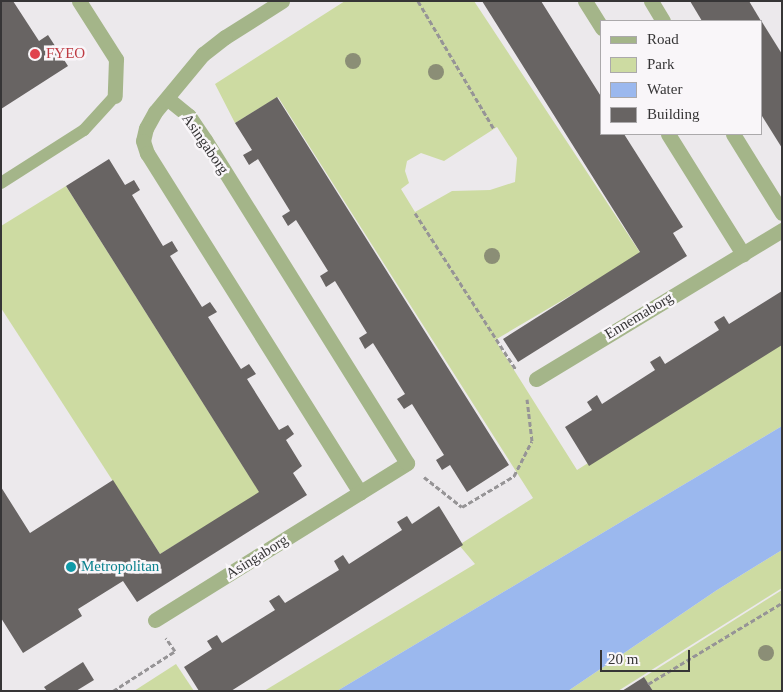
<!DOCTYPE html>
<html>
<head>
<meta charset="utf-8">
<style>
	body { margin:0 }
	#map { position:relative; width:783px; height:692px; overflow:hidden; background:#ece9ec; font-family:"Times New Roman",serif }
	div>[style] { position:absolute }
	.green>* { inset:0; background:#cddba2 }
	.water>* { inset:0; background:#9bb8ee }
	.building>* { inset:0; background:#686463 }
	.path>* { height:3px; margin-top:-1.5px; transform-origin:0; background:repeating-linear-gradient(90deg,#969496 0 5px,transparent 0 7.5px) }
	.service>* { height:12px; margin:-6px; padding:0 6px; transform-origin:6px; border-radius:6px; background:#a4b589 }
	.minor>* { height:15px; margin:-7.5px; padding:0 7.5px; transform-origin:7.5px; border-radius:7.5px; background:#a4b589 }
	.trees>* { width:16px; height:16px; margin:-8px; border-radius:50%; background:#8b8e76 }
	.dots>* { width:14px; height:14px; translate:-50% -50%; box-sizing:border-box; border:2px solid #f9f6f9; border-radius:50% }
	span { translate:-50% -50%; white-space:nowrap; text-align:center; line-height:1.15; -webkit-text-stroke:5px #f9f6f9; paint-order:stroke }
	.health-label { font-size:15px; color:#be3a42 }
	.left { translate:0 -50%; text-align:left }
	.street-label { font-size:15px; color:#363536 }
	.culture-label { font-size:15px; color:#0d838f }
	.frame { position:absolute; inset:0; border:2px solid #363536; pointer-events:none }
	.legend { position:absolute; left:600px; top:20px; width:162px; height:115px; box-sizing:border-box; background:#f9f6f9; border:1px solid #aba9ab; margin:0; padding:6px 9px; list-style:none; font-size:15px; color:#363536 }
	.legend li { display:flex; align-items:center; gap:10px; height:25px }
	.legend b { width:25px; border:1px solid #aba9ab }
	.scale { position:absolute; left:600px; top:650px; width:90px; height:22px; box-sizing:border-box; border:2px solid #363536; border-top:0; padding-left:6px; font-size:15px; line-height:18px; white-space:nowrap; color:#363536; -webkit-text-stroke:4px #f9f6f9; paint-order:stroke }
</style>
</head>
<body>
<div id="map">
	<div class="green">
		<div style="clip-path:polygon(evenodd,345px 1px,474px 1px,641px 254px,495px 340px,577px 470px,782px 341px,782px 426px,337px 691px,264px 691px,475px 564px,459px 545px,533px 498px,278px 97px,235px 123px,215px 84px,345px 1px,497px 127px,517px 158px,515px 182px,490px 190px,452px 191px,415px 212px,401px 189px,409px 183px,405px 171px,407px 161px,421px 153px,444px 161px,497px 127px)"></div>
		<div style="clip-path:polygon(66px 186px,260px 493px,160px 554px,1px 308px,1px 226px)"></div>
		<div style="clip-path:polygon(782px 550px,782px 588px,618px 691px,568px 691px,717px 590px)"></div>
		<div style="clip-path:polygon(782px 590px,782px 691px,653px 691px,644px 677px)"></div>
		<div style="clip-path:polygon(176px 664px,194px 691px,134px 691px)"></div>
	</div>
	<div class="water">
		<div style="clip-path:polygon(782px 426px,782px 550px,717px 590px,568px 691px,337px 691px)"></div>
	</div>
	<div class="building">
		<div style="clip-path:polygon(1px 1px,13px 1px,39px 41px,48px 35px,68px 66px,1px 109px)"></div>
		<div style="clip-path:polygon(482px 1px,541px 1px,602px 98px,602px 134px,624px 134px,683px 227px,673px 233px,687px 256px,518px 362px,503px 339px,640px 252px)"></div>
		<div style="clip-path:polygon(690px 1px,749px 1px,761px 21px,702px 21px)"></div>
		<div style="clip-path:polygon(762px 22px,782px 54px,782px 148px,762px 116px)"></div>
		<div style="clip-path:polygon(277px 97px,509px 465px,467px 492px,450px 465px,442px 470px,436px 460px,444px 455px,412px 404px,404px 409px,397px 399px,405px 394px,373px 343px,365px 349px,359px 338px,367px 333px,335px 281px,326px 287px,320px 276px,328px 271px,296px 220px,288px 226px,282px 216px,290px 211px,258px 159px,249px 165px,243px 155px,252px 150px,235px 123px)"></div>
		<div style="clip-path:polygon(109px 159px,125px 185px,134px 180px,140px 190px,132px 195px,163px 246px,172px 241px,178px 251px,170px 256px,202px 307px,210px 302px,217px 312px,208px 317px,241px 369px,249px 364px,256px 374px,247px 379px,279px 430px,288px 425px,294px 434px,286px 440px,302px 466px,293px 473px,307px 495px,137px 602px,123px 581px,78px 609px,82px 616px,23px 653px,1px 618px,1px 487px,30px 533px,113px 480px,160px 554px,259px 492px,66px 186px)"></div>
		<div style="clip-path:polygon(782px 291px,782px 345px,589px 466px,565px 427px,592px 410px,587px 402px,597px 395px,602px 404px,655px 370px,650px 362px,660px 356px,665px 364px,719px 330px,714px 322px,724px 316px,729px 324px)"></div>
		<div style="clip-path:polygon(439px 506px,463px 545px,231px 691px,199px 691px,184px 667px,212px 649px,207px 641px,217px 635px,222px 643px,275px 610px,269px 601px,279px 595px,285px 603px,339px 570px,334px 561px,343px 555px,349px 564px,402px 530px,397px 522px,407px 516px,412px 524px)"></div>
		<div style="clip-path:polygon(83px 662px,94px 680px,76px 691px,47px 691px,44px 687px)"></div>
		<div style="clip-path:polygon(644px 677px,653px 691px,622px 691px)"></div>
	</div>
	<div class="path">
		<div style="left:418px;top:1px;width:149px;rotate:59.3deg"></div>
		<div style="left:415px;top:213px;width:187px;rotate:57.2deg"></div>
		<div style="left:424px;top:477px;width:48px;rotate:38.3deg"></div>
		<div style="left:462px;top:507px;width:61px;rotate:-30.8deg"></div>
		<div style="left:514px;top:476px;width:39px;rotate:-63deg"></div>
		<div style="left:532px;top:441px;width:42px;rotate:-96.8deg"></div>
		<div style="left:648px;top:684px;width:157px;rotate:-31.2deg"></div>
		<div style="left:113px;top:691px;width:74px;rotate:-32.8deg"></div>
		<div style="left:175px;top:651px;width:16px;rotate:-125deg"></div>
	</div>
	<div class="service">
		<div style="left:1px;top:183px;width:98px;rotate:-32.6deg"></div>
		<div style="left:84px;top:130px;width:46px;rotate:-47.6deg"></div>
	</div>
	<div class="minor">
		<div style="left:79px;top:1px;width:69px;rotate:57.5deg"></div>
		<div style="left:116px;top:59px;width:37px;rotate:92deg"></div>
		<div style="left:282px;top:1px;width:67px;rotate:147.7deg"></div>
		<div style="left:225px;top:37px;width:28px;rotate:142deg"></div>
		<div style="left:203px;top:54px;width:75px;rotate:129.6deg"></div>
		<div style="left:155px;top:112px;width:18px;rotate:119deg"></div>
		<div style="left:146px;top:128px;width:13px;rotate:103deg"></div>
		<div style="left:143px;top:141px;width:13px;rotate:72deg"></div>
		<div style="left:147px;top:153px;width:401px;rotate:57.9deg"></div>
		<div style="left:585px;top:1px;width:32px;rotate:58deg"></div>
		<div style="left:651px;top:1px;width:23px;rotate:59deg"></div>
		<div style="left:668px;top:134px;width:142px;rotate:58deg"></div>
		<div style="left:733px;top:134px;width:93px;rotate:58.2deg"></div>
		<div style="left:536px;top:379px;width:288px;rotate:-31.2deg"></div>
		<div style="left:155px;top:620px;width:297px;rotate:-31.9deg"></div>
		<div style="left:407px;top:463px;width:381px;rotate:-122deg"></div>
		<div style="left:205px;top:140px;width:29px;rotate:-124deg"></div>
		<div style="left:189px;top:116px;width:28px;rotate:-141deg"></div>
	</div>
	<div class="trees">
		<div style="left:353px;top:61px"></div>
		<div style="left:436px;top:72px"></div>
		<div style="left:492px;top:256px"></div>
		<div style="left:766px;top:653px"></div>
	</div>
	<div class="dots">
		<div style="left:35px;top:54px;background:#e0444e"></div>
		<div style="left:71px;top:567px;background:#0f9aa8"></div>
	</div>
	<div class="health-label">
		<span class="left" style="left:46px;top:54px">FYEO</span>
	</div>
	<div class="street-label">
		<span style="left:205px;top:144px;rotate:55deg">Asingaborg</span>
		<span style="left:639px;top:316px;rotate:-31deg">Ennemaborg</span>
		<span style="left:257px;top:557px;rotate:-32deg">Asingaborg</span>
	</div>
	<div class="culture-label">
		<span class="left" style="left:81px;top:567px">Metropolitan</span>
	</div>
	<div class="frame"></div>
	<ul class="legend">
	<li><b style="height:6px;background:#a4b589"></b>Road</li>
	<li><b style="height:14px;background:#cddba2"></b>Park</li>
	<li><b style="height:14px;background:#9bb8ee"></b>Water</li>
	<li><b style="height:14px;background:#686463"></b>Building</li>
	</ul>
	<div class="scale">20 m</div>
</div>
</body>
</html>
